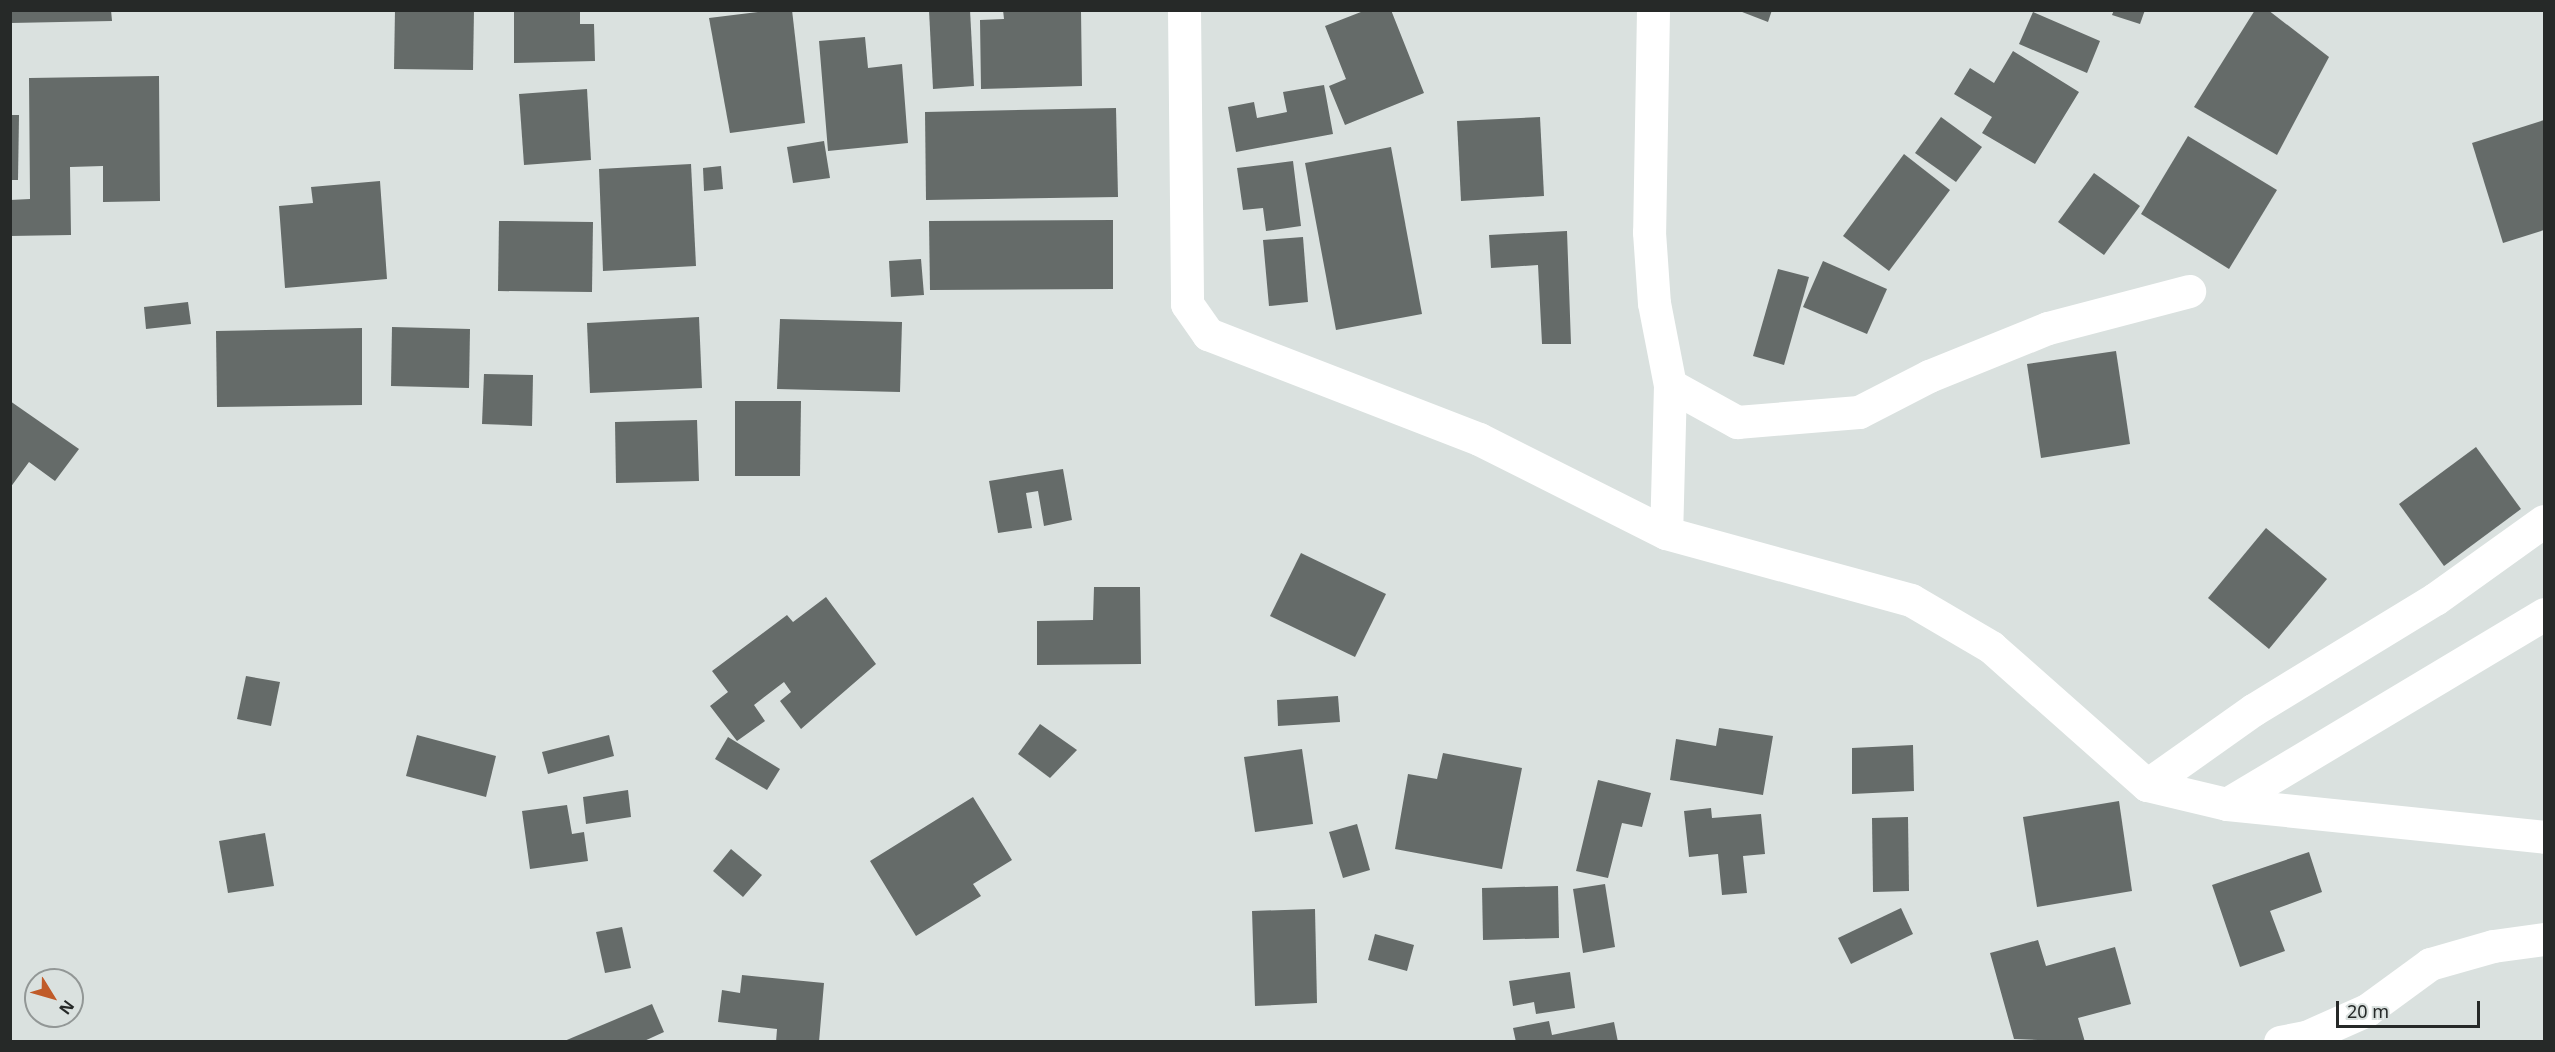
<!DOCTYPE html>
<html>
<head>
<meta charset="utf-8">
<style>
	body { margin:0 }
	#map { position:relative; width:2555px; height:1052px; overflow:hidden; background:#dae1df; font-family:"Noto Sans",sans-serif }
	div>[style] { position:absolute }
	.building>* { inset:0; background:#656b69 }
	.minor>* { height:33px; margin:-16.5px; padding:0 16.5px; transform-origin:16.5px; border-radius:16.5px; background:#fff }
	span { translate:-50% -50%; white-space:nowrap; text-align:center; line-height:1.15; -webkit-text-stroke:6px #dae1df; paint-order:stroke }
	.frame { position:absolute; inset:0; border:12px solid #262928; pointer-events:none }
	.north { position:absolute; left:24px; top:968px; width:60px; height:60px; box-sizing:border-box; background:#dae1df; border:2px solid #929796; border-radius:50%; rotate:127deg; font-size:16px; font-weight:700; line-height:24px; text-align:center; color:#262928 }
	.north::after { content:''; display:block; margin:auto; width:21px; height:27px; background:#c05b29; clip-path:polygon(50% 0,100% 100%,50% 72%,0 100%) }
	.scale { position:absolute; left:2336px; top:1001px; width:144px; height:27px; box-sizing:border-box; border:3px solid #262928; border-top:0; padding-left:8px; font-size:18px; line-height:21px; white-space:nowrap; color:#262928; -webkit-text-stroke:4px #dae1df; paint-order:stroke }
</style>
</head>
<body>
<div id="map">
	<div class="building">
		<div style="clip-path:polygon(10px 10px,111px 10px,112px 21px,10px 23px)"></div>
		<div style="clip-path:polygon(395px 10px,474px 10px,473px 70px,394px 69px)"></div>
		<div style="clip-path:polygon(514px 10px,580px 10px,580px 24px,594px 24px,595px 61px,514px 63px)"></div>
		<div style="clip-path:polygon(773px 10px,792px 10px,805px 123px,730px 133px,709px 18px)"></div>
		<div style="clip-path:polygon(929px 10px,970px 10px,974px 86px,933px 89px)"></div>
		<div style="clip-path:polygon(1003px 10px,1081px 10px,1082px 86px,981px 89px,980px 20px,1004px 19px)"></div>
		<div style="clip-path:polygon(1366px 10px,1391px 10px,1424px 93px,1345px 125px,1329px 86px,1346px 79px,1325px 26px)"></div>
		<div style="clip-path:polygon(1737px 10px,1772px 10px,1768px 22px)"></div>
		<div style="clip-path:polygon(2114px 10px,2145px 10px,2140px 24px,2112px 15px)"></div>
		<div style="clip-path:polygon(2255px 10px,2268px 10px,2329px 57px,2277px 155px,2194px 107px)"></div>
		<div style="clip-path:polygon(2033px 12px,2100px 41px,2087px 73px,2019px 44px)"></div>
		<div style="clip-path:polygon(865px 37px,868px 68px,902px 64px,908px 143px,828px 151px,819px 41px)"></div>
		<div style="clip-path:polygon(2013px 51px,2079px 92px,2035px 164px,1982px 133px,1992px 117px,1954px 94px,1970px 68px,1994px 83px)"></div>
		<div style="clip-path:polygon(159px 76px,160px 201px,103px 202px,103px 166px,70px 167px,71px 235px,10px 236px,10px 200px,30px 199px,29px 78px)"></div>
		<div style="clip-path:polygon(1324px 85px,1333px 134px,1236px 152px,1228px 107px,1254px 102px,1257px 118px,1287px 112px,1283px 92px)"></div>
		<div style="clip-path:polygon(587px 89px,591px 160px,524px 165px,519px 94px)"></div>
		<div style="clip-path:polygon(1116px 108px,1118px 197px,926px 200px,925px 112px)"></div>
		<div style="clip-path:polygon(10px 115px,19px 115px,18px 180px,10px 180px)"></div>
		<div style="clip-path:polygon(1540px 117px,1544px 196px,1461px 201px,1457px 121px)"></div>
		<div style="clip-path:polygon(1941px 117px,1982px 147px,1956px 182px,1915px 153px)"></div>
		<div style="clip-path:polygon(2544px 120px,2544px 230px,2503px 243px,2472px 143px)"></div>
		<div style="clip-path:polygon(2188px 136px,2277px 190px,2229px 269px,2141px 214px)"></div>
		<div style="clip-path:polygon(824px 141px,830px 178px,793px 183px,787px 147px)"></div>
		<div style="clip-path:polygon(1391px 147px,1422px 314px,1336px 330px,1305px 163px)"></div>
		<div style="clip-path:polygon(1904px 154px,1950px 190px,1889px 271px,1843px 236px)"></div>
		<div style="clip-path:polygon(1293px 161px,1301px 226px,1266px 231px,1263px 208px,1243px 210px,1237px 168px)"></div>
		<div style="clip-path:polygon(691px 164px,696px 266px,603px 271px,599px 169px)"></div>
		<div style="clip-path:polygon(721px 166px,723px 189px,704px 191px,703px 168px)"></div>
		<div style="clip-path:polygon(2094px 173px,2140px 206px,2104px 255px,2058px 222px)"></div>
		<div style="clip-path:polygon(380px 181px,387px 279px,285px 288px,279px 206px,313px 203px,311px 187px)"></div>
		<div style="clip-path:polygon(1113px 220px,1113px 289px,930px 290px,929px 221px)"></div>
		<div style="clip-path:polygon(499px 221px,593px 222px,592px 292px,498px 291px)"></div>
		<div style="clip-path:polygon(1567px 231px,1571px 344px,1542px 344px,1538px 265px,1491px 268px,1489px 235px)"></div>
		<div style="clip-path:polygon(1303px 237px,1308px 302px,1269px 306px,1263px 240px)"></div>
		<div style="clip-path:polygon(921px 259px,924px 295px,891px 297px,889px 261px)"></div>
		<div style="clip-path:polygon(1823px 261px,1887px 289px,1867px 334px,1803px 307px)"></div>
		<div style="clip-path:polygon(1778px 269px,1809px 277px,1784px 365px,1753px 356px)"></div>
		<div style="clip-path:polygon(188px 302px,191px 324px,146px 329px,144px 307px)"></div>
		<div style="clip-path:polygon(699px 317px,702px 388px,590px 393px,587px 323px)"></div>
		<div style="clip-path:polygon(780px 319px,902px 322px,900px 392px,777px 389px)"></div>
		<div style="clip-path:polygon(392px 327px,470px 329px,469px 388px,391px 386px)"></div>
		<div style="clip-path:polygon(362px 328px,362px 405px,217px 407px,216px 331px)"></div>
		<div style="clip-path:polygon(2116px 351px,2130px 444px,2041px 458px,2027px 364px)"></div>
		<div style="clip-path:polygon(484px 374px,533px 375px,532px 426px,482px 424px)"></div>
		<div style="clip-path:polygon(10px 401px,79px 449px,55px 481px,29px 462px,10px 488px)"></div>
		<div style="clip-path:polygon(735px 401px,801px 401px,800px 476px,735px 476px)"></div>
		<div style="clip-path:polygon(697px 420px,699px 481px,616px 483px,615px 422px)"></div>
		<div style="clip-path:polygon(2476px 447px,2521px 509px,2444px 566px,2399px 504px)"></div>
		<div style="clip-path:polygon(1063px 469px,1072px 520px,1044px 526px,1038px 491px,1026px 493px,1032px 528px,998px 533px,989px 481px)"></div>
		<div style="clip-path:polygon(2266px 528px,2327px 579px,2269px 649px,2208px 598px)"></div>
		<div style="clip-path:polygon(1301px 553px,1386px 594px,1355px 657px,1270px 616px)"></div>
		<div style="clip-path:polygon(1094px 587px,1140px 587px,1141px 664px,1037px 665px,1037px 621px,1093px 620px)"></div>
		<div style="clip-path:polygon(826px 597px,876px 664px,801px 729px,780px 701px,791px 692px,784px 682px,754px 705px,765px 721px,737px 741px,710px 706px,728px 692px,712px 671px,787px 615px,793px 622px)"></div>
		<div style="clip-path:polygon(246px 676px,280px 682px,271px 726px,237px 719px)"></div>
		<div style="clip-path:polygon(1338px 696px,1340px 722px,1278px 726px,1277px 700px)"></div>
		<div style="clip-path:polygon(1040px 724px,1077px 750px,1050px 778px,1018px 754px)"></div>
		<div style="clip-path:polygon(1719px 728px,1773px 736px,1763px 795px,1670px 780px,1676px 739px,1716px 746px)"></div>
		<div style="clip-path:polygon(417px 735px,496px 756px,486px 797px,406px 776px)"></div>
		<div style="clip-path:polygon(609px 735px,614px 756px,548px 774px,542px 752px)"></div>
		<div style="clip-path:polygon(728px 737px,780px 769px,767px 790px,715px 759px)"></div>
		<div style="clip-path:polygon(1913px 745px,1914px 791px,1852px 794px,1852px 748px)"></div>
		<div style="clip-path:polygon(1302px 749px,1313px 824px,1255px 832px,1244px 757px)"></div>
		<div style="clip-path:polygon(1443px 753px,1522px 768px,1502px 869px,1395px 849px,1408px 774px,1437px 779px)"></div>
		<div style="clip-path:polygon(1598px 780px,1651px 793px,1642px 827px,1622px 823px,1608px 878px,1576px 871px)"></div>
		<div style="clip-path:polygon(628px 790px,631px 817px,586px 824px,583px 797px)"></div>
		<div style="clip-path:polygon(973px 797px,1012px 860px,973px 884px,981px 896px,916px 936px,870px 861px)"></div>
		<div style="clip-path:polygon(2119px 801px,2132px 891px,2037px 907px,2023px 817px)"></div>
		<div style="clip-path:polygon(567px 805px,572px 834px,584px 832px,588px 861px,530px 869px,522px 811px)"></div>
		<div style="clip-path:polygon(1711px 808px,1712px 818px,1761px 814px,1765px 854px,1743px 856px,1747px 893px,1722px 895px,1718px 854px,1689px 857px,1684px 811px)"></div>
		<div style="clip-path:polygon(1908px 817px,1909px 891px,1873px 892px,1872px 818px)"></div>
		<div style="clip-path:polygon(1357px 824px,1370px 870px,1343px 878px,1329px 832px)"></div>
		<div style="clip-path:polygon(265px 833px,274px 886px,228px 893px,219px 841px)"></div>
		<div style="clip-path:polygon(731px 849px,762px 875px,743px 897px,713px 871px)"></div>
		<div style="clip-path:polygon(2309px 852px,2322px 892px,2270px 911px,2285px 951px,2240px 967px,2212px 885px)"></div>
		<div style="clip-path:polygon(1605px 884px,1615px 947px,1583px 953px,1573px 889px)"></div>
		<div style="clip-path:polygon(1558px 886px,1559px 938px,1483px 940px,1482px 888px)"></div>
		<div style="clip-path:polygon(1901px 908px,1913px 934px,1851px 964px,1838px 938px)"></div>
		<div style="clip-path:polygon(1315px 909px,1317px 1003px,1255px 1006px,1252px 911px)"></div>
		<div style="clip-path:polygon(622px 927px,631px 968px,605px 973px,596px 932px)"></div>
		<div style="clip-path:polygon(1375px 934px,1414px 945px,1407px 971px,1368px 960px)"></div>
		<div style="clip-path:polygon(2038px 940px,2046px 966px,2115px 947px,2131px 1004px,2078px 1018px,2085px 1042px,2014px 1039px,1990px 953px)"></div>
		<div style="clip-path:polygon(1570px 972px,1575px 1008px,1536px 1014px,1534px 1002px,1513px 1006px,1509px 981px)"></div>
		<div style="clip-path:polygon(742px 975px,824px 983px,819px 1042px,776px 1042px,777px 1029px,718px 1022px,722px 990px,740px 993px)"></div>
		<div style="clip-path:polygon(652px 1004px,664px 1032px,642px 1042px,562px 1042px)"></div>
		<div style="clip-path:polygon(1549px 1021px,1552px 1035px,1614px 1022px,1618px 1042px,1516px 1042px,1513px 1028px)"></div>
	</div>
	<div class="minor">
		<div style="left:1184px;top:10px;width:294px;rotate:89.4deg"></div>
		<div style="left:1187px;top:304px;width:37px;rotate:55deg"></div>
		<div style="left:1208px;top:334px;width:291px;rotate:21.2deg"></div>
		<div style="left:1479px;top:439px;width:209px;rotate:26.7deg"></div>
		<div style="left:1666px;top:533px;width:254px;rotate:15.3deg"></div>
		<div style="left:1911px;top:600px;width:93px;rotate:30.4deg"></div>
		<div style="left:1991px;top:647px;width:208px;rotate:41.5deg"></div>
		<div style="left:2147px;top:785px;width:82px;rotate:13.4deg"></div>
		<div style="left:2227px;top:804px;width:319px;rotate:5.9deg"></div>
		<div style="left:1653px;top:10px;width:222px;rotate:91deg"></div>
		<div style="left:1649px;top:232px;width:71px;rotate:86deg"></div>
		<div style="left:1654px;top:303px;width:84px;rotate:79deg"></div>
		<div style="left:1670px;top:385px;width:148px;rotate:91.5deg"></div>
		<div style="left:1670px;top:385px;width:77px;rotate:28.9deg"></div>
		<div style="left:1737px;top:422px;width:122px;rotate:-4.7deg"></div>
		<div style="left:1859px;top:412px;width:79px;rotate:-27.2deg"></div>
		<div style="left:1929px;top:376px;width:128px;rotate:-22deg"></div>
		<div style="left:2048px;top:328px;width:146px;rotate:-14.7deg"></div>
		<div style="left:2147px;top:785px;width:130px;rotate:-35.3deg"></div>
		<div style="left:2253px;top:710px;width:213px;rotate:-31.4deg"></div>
		<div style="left:2435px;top:599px;width:134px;rotate:-35.6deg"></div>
		<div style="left:2227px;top:804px;width:370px;rotate:-30.9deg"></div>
		<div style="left:2280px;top:1042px;width:26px;rotate:-11deg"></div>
		<div style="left:2306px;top:1037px;width:67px;rotate:-23.9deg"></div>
		<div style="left:2367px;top:1010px;width:78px;rotate:-36.1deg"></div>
		<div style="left:2430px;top:964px;width:66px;rotate:-15.9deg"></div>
		<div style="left:2493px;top:946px;width:51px;rotate:-7.8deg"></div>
	</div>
	<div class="frame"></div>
	<div class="north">N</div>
	<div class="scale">20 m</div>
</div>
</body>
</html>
